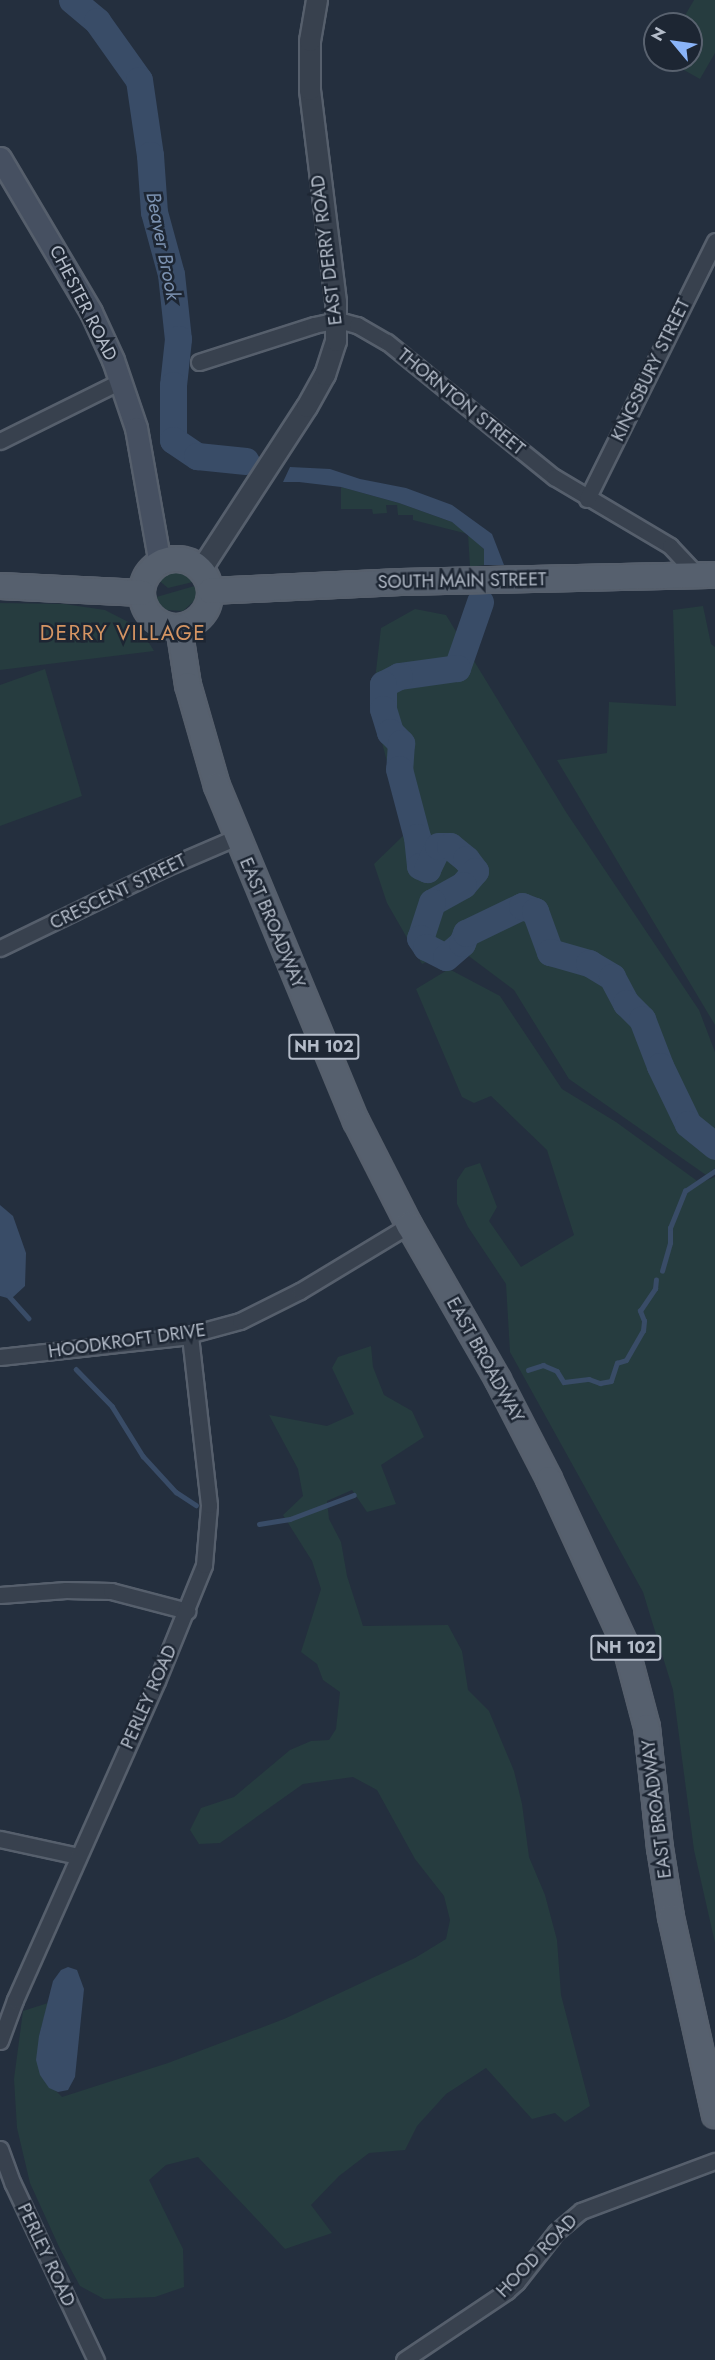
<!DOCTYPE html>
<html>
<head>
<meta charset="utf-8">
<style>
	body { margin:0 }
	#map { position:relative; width:715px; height:2360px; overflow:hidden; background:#242f3e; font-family:Jost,sans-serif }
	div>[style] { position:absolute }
	.green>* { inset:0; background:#263c3f }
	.water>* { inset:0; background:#394c67 }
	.stream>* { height:4.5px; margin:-2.25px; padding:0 2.25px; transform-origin:2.25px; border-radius:2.25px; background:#394c67 }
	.river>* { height:27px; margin:-13.5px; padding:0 13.5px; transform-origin:13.5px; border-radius:13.5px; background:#394c67 }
	.roads { filter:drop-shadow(2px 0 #565f6c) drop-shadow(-2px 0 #565f6c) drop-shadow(0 2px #565f6c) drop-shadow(0 -2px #565f6c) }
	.minor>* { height:15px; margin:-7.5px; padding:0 7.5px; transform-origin:7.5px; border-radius:7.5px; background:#38414e }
	.tertiary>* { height:20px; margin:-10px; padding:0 10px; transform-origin:10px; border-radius:10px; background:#38414e }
	.secondary>* { height:21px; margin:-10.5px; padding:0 10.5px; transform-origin:10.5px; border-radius:10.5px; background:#465061 }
	.primary>* { height:24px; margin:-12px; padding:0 12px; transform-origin:12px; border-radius:12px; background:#56606e }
	.primary>.ring { margin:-12px; padding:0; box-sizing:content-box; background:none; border:24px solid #56606e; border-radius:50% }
	span { translate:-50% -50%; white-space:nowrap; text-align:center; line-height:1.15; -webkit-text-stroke:5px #1d2633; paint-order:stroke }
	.shield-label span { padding:2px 4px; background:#1d2633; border:2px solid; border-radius:4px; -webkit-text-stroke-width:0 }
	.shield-label { font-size:16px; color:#b4bcc9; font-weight:700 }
	.street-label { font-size:18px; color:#b4bcc9 }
	.water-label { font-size:20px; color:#7c92b1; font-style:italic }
	.quarter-label { font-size:21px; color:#d59563; letter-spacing:1.5px }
	.north { position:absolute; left:643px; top:12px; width:60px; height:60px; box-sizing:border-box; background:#1d2633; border:2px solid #59626f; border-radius:50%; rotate:299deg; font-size:16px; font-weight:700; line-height:24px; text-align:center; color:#b4bcc9 }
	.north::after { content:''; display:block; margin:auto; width:21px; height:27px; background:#8ab4f8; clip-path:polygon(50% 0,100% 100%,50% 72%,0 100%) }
</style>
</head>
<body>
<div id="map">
	<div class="green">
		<div style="clip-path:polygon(694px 0,715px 0,715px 53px,700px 79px,666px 60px,691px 60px,691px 24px,680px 24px)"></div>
		<div style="clip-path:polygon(341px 487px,399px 503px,452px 522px,468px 534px,484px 549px,484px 565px,470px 567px,468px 534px,413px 520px,413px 515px,398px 515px,397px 505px,386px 505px,387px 513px,373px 514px,372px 509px,341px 509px)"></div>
		<div style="clip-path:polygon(178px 570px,190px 574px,197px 581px,168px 588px,157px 579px,166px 572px)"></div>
		<div style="clip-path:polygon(198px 585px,195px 600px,183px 611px,166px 610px,153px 598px)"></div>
		<div style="clip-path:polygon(0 603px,64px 604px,105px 610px,140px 628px,154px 651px,0 670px)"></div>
		<div style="clip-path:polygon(703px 606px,711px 644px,715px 647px,715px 1025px,557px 760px,607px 753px,609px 702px,676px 706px,673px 610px)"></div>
		<div style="clip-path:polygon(415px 609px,446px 615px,566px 812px,699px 1010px,715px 1052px,715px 1168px,706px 1175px,569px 1079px,514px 990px,458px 948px,422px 964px,387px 903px,374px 864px,406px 833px,372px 705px,381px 628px)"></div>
		<div style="clip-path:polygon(45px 669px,82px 796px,0 826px,0 685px)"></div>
		<div style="clip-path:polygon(449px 969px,500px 996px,562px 1089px,616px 1122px,700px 1183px,715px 1177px,715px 1943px,694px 1850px,673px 1690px,643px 1592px,510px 1352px,506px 1284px,468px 1227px,457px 1204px,457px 1180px,465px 1168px,480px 1163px,497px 1207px,489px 1221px,521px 1267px,574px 1235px,547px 1150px,491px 1096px,474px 1103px,462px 1097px,416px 989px)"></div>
		<div style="clip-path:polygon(371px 1346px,373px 1367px,384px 1395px,412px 1411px,424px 1437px,381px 1465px,396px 1504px,367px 1512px,352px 1490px,327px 1501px,329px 1519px,341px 1542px,347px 1576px,363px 1626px,448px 1625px,462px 1651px,468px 1690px,489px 1711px,514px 1771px,522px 1804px,529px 1857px,545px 1895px,557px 1940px,561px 1995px,590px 2106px,565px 2122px,555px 2113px,532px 2119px,486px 2068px,446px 2094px,417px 2126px,405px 2150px,369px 2153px,339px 2176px,311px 2205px,332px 2233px,285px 2249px,198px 2157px,166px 2165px,149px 2180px,183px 2249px,184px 2287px,155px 2297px,104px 2299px,80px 2286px,60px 2249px,30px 2183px,17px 2128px,14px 2079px,23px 2011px,48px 2003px,39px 2036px,40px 2075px,62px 2097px,168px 2063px,284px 2019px,415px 1958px,446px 1939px,450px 1920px,444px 1896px,415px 1859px,377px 1790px,353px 1777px,303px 1784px,220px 1843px,199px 1844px,190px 1830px,201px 1808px,234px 1797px,290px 1750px,311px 1741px,329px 1740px,336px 1729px,340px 1692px,323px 1680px,317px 1664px,301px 1652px,321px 1589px,312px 1561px,283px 1515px,303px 1496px,298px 1469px,269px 1415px,327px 1426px,354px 1414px,332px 1368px,338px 1357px)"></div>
	</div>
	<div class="water">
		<div style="clip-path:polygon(290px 467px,330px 469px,360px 479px,406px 488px,452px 505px,492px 534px,504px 565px,484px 565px,484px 549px,452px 522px,399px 503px,341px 487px,299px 482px,283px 482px)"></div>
		<div style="clip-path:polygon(0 1205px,13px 1216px,26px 1253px,25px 1286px,11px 1299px,0 1296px)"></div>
		<div style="clip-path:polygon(68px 1967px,77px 1970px,84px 1989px,75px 2077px,68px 2090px,58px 2092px,49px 2088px,40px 2075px,36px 2060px,39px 2036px,53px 1981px,61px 1970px)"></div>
	</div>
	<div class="stream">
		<div style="left:662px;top:1271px;width:29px;rotate:-74deg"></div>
		<div style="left:670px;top:1243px;width:15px;rotate:-90deg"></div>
		<div style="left:670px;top:1228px;width:40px;rotate:-68deg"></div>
		<div style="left:685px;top:1191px;width:36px;rotate:-34deg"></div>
		<div style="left:8px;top:1295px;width:31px;rotate:48deg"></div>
		<div style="left:76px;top:1369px;width:52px;rotate:45.8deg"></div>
		<div style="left:112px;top:1406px;width:59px;rotate:58.2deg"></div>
		<div style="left:143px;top:1456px;width:49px;rotate:47.5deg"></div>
		<div style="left:176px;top:1492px;width:24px;rotate:33deg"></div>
		<div style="left:528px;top:1370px;width:16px;rotate:-18deg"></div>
		<div style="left:543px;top:1365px;width:15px;rotate:23deg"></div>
		<div style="left:557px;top:1371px;width:13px;rotate:58deg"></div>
		<div style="left:564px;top:1382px;width:25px;rotate:-7deg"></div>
		<div style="left:589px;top:1379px;width:12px;rotate:20deg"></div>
		<div style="left:600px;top:1383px;width:11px;rotate:-10deg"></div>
		<div style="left:611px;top:1381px;width:19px;rotate:-72deg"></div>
		<div style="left:617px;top:1363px;width:9px;rotate:-18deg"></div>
		<div style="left:626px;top:1360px;width:34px;rotate:-60deg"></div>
		<div style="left:643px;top:1331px;width:10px;rotate:-84deg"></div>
		<div style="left:644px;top:1321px;width:11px;rotate:-112deg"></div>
		<div style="left:640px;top:1311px;width:27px;rotate:-56deg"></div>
		<div style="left:655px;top:1289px;width:9px;rotate:-84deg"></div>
		<div style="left:259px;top:1524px;width:31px;rotate:-9deg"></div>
		<div style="left:290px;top:1519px;width:68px;rotate:-20.6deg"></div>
	</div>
	<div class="river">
		<div style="left:72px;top:0;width:33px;rotate:40deg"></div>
		<div style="left:97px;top:21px;width:72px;rotate:54.6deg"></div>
		<div style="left:139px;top:80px;width:76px;rotate:81.7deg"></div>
		<div style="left:150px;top:155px;width:57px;rotate:86deg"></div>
		<div style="left:154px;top:212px;width:64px;rotate:74.7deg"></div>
		<div style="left:171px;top:274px;width:65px;rotate:83.9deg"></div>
		<div style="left:178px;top:339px;width:46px;rotate:96.2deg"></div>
		<div style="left:173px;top:385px;width:55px;rotate:90deg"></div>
		<div style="left:173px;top:440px;width:29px;rotate:34deg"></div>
		<div style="left:197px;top:456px;width:49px;rotate:5.8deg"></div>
		<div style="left:480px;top:602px;width:70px;rotate:109.2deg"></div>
		<div style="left:457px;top:668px;width:59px;rotate:172.1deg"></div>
		<div style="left:399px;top:676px;width:18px;rotate:153deg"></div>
		<div style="left:383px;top:684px;width:25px;rotate:90deg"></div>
		<div style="left:383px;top:709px;width:24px;rotate:73deg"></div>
		<div style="left:390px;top:732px;width:16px;rotate:45deg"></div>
		<div style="left:401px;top:743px;width:26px;rotate:94deg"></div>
		<div style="left:399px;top:769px;width:70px;rotate:75.2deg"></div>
		<div style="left:417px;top:837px;width:29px;rotate:84deg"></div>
		<div style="left:420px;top:866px;width:8px;rotate:23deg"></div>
		<div style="left:427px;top:869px;width:25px;rotate:-64deg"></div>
		<div style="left:438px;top:846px;width:12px"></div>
		<div style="left:450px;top:846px;width:21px;rotate:39deg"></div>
		<div style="left:466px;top:859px;width:15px;rotate:53deg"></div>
		<div style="left:475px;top:871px;width:18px;rotate:131deg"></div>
		<div style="left:463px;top:885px;width:35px;rotate:151deg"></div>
		<div style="left:432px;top:902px;width:38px;rotate:108deg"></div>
		<div style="left:420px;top:938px;width:11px;rotate:56deg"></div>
		<div style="left:426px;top:947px;width:22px;rotate:27deg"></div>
		<div style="left:446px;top:957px;width:21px;rotate:-41deg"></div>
		<div style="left:462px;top:943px;width:11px;rotate:-68deg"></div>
		<div style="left:466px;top:933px;width:62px;rotate:-25.7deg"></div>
		<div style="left:522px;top:906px;width:14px;rotate:21deg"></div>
		<div style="left:535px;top:911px;width:44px;rotate:69.9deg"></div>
		<div style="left:550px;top:952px;width:41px;rotate:15.8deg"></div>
		<div style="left:589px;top:963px;width:27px;rotate:31deg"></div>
		<div style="left:612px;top:977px;width:30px;rotate:62deg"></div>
		<div style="left:626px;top:1003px;width:23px;rotate:45deg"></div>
		<div style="left:642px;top:1019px;width:50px;rotate:69deg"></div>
		<div style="left:660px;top:1066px;width:64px;rotate:64.2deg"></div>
		<div style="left:688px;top:1124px;width:35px;rotate:39deg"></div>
	</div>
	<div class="roads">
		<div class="minor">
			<div style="left:199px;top:362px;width:121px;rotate:-17.8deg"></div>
			<div style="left:314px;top:325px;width:25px;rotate:-12deg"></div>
			<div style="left:338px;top:320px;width:20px;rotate:15deg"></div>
			<div style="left:357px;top:325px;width:34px;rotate:30deg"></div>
			<div style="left:387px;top:342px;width:215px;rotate:39deg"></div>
			<div style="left:554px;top:477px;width:135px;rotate:30.7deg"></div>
			<div style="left:670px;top:546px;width:41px;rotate:47deg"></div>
			<div style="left:0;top:441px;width:135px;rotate:-26.4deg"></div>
			<div style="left:587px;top:499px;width:288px;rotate:-63.6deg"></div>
			<div style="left:0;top:948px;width:183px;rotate:-25.9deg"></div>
			<div style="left:165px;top:868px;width:78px;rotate:-23.3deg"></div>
			<div style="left:0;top:1357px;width:182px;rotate:-6.3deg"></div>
			<div style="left:181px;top:1337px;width:61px;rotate:-15.2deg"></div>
			<div style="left:240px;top:1321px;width:67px;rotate:-26.6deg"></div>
			<div style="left:300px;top:1291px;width:127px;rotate:-31.2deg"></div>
			<div style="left:0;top:1595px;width:66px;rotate:-4.3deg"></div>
			<div style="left:66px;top:1590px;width:45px;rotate:1.3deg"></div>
			<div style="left:111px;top:1591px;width:79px;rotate:14.7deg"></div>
			<div style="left:0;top:1839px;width:80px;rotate:12.3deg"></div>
			<div style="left:0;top:2041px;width:44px;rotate:-69.9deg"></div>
			<div style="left:15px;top:2000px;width:349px;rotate:-66deg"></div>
			<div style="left:157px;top:1681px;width:125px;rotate:-67.9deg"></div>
			<div style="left:204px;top:1565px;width:60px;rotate:-85.2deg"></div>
			<div style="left:209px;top:1505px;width:170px;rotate:-96.4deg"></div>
			<div style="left:0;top:2149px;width:37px;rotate:70deg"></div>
			<div style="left:13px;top:2184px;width:195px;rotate:64.8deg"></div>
			<div style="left:404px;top:2360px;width:124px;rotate:-33.8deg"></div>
			<div style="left:507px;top:2291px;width:13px;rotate:-42deg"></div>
			<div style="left:517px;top:2282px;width:63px;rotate:-52deg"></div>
			<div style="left:556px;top:2232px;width:33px;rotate:-40deg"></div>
			<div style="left:581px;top:2211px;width:143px;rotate:-20.5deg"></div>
		</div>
		<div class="tertiary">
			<div style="left:201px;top:570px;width:194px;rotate:-57deg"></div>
			<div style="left:307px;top:407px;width:37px;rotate:-61deg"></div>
			<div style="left:325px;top:375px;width:36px;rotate:-72deg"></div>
			<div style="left:336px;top:341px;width:39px;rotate:-90deg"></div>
			<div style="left:336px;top:302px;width:214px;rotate:-97deg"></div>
			<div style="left:310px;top:90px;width:49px;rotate:-90deg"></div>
			<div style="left:310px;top:41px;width:42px;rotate:-80.3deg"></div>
		</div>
		<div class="secondary">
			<div style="left:0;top:158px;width:179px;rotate:59.4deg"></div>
			<div style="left:91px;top:312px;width:53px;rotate:65.4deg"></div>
			<div style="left:113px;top:360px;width:72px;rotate:71.3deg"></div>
			<div style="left:136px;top:428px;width:138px;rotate:80deg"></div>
		</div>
		<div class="primary">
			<div class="ring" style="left:142px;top:559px;width:44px;height:44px"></div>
			<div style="left:0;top:586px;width:142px;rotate:2.8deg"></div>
			<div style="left:210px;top:591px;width:191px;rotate:-2.7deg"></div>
			<div style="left:401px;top:582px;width:314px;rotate:-1.3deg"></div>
			<div style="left:179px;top:627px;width:59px;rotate:81.2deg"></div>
			<div style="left:188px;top:685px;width:105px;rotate:74deg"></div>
			<div style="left:217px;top:786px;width:363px;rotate:67.5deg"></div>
			<div style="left:356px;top:1121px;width:117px;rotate:63deg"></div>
			<div style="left:409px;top:1225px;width:179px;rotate:60.1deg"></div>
			<div style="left:498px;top:1380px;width:111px;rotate:62.7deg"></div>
			<div style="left:549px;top:1479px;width:182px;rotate:65.3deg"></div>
			<div style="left:625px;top:1644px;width:86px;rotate:75.2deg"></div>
			<div style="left:647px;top:1727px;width:122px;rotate:83.9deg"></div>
			<div style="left:660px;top:1848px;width:70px;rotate:80.9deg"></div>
			<div style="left:671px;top:1917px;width:203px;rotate:77.5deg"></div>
		</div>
	</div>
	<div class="shield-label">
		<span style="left:324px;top:1047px">NH 102</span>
		<span style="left:626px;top:1648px">NH 102</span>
	</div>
	<div class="street-label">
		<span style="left:327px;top:250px;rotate:-97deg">EAST DERRY ROAD</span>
		<span style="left:83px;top:303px;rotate:63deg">CHESTER ROAD</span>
		<span style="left:651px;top:370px;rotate:-64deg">KINGSBURY STREET</span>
		<span style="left:461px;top:402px;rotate:39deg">THORNTON STREET</span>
		<span style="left:462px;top:581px;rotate:-1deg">SOUTH MAIN STREET</span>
		<span style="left:118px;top:892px;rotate:-26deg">CRESCENT STREET</span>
		<span style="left:272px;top:923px;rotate:67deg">EAST BROADWAY</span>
		<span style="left:127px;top:1341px;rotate:-8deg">HOODKROFT DRIVE</span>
		<span style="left:485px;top:1360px;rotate:61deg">EAST BROADWAY</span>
		<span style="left:149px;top:1697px;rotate:-66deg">PERLEY ROAD</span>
		<span style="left:657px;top:1809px;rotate:-97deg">EAST BROADWAY</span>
		<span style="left:46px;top:2255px;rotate:65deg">PERLEY ROAD</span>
		<span style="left:537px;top:2256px;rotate:-46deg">HOOD ROAD</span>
	</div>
	<div class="water-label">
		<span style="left:163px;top:246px;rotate:79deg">Beaver Brook</span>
	</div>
	<div class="quarter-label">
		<span style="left:123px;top:633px">DERRY VILLAGE</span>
	</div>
	<div class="north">N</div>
</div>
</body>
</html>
